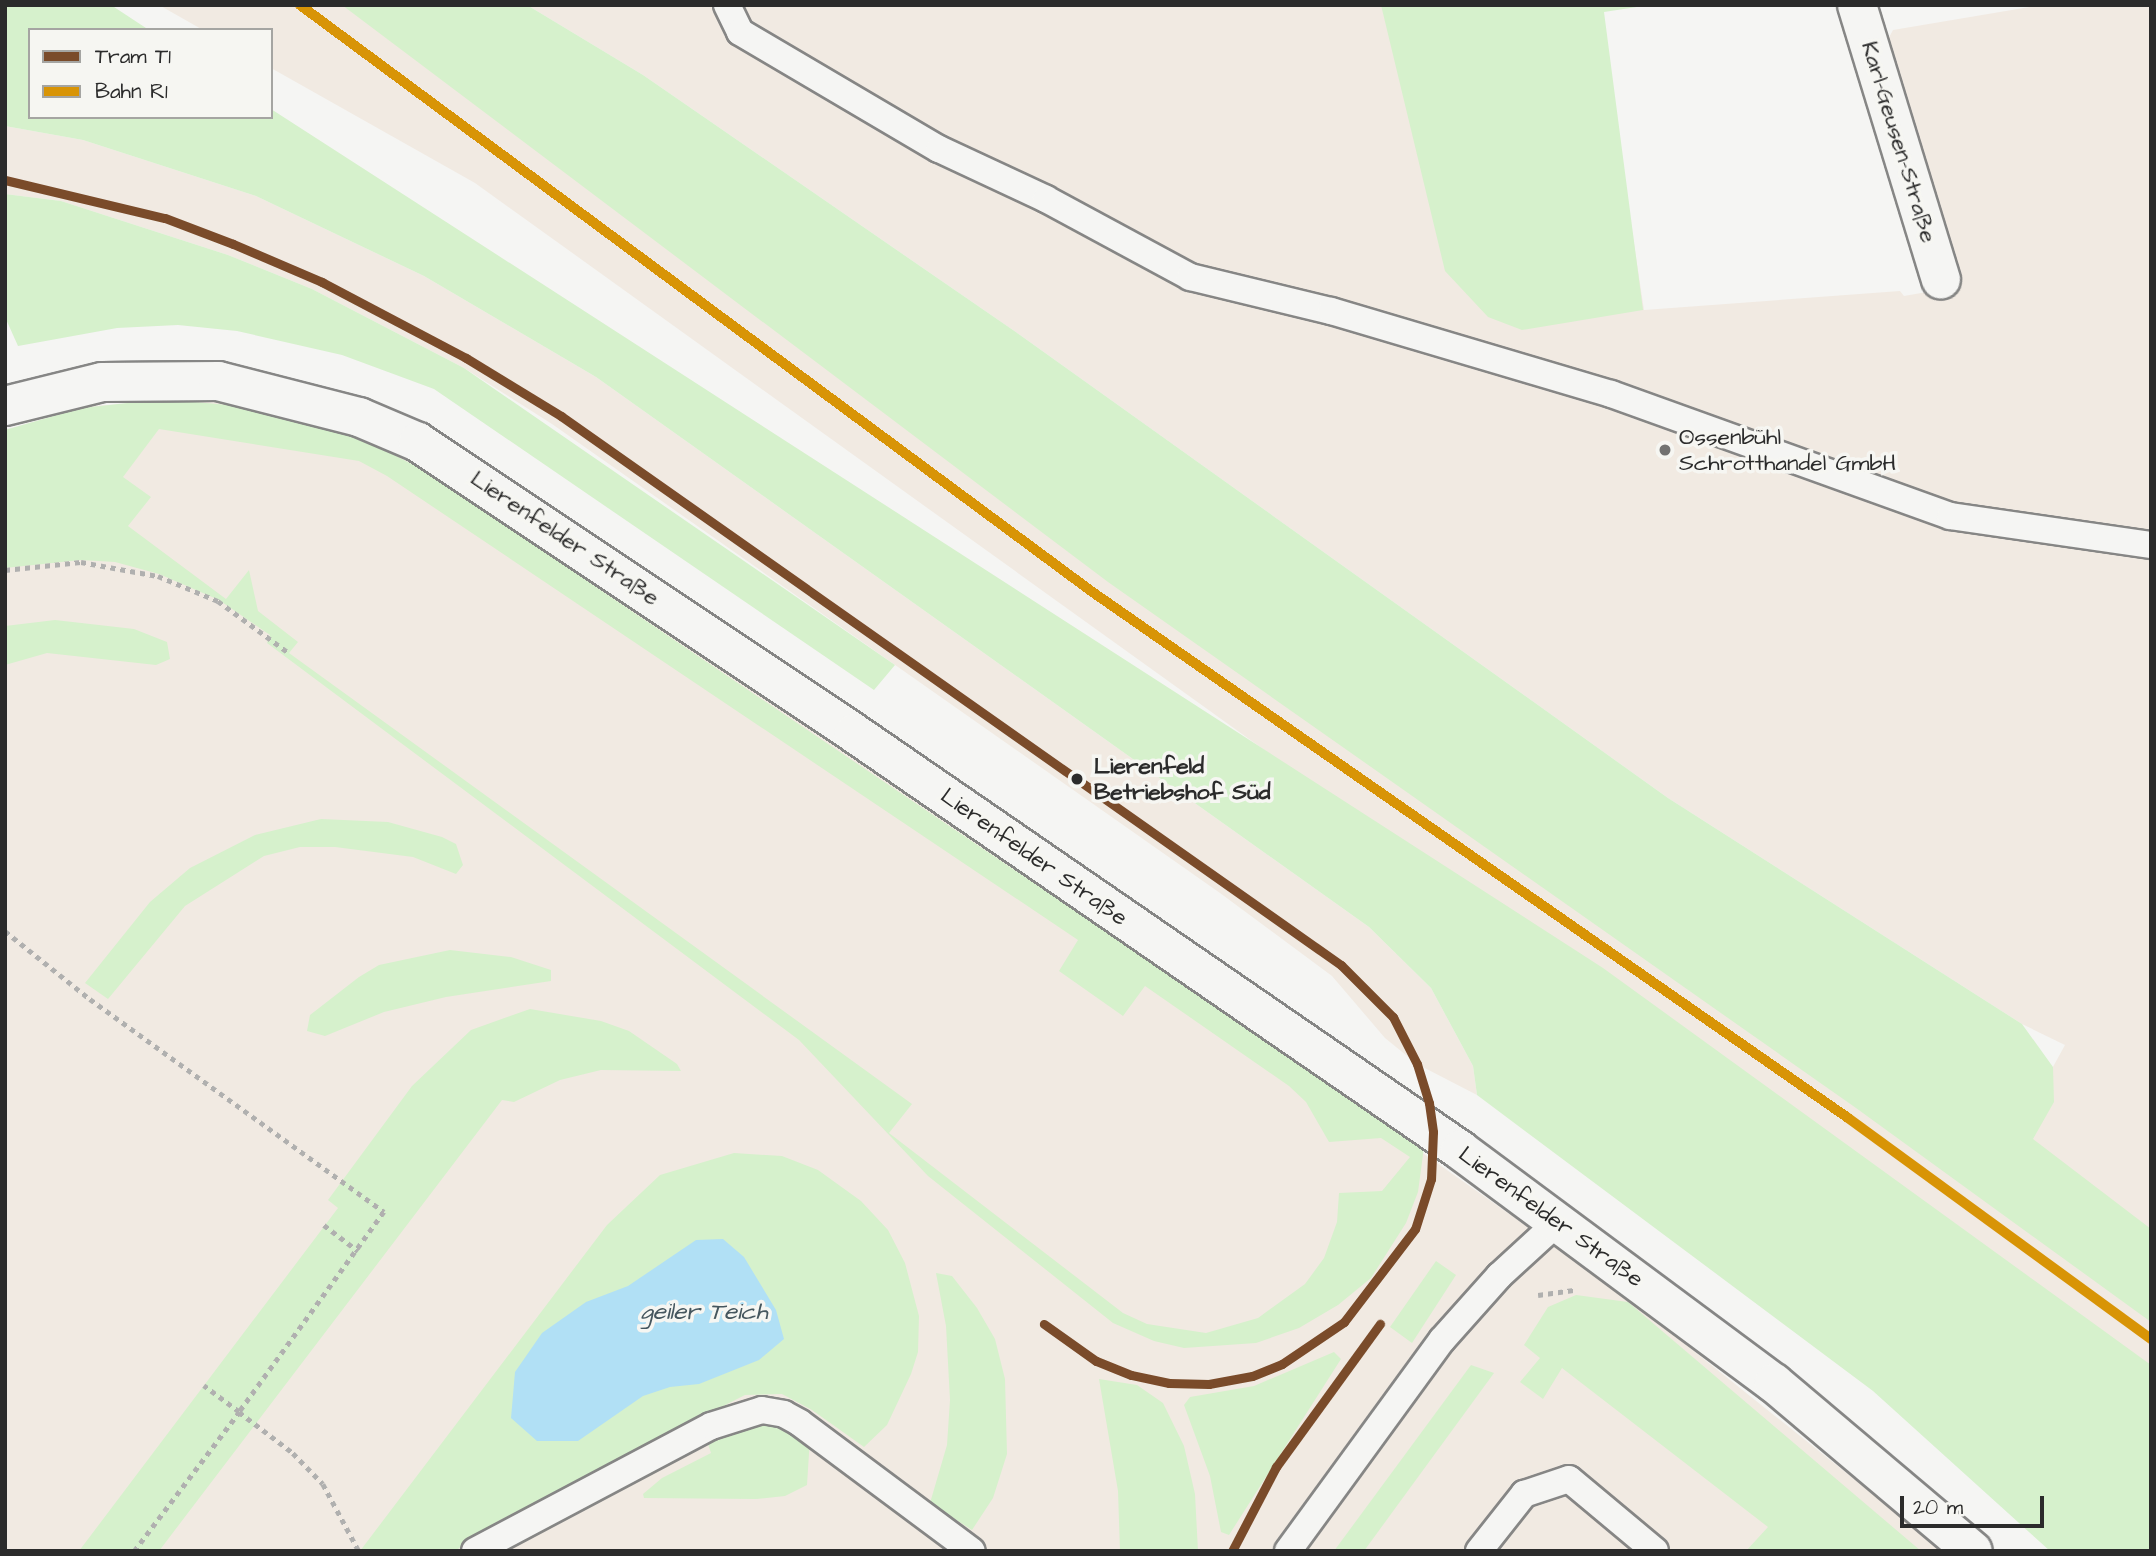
<!DOCTYPE html>
<html>
<head>
<meta charset="utf-8">
<style>
	body { margin:0 }
	#map { position:relative; width:2156px; height:1556px; overflow:hidden; background:#f5f5f3; font-family:"Architects Daughter",sans-serif }
	div>[style] { position:absolute }
	.built>* { inset:0; background:#f1eae2 }
	.green>* { inset:0; background:#d6f1cc }
	.water>* { inset:0; background:#b1e0f5 }
	.path>* { height:4.5px; margin-top:-2.25px; transform-origin:0; background:repeating-linear-gradient(90deg,#b0b0af 0 5px,transparent 0 10px) }
	.roads { filter:drop-shadow(2px 0 #868685) drop-shadow(-2px 0 #868685) drop-shadow(0 2px #868685) drop-shadow(0 -2px #868685) }
	.lane>* { height:26px; margin:-13px; padding:0 13px; transform-origin:13px; border-radius:13px; background:#f5f5f3 }
	.street>* { height:38px; margin:-19px; padding:0 19px; transform-origin:19px; border-radius:19px; background:#f5f5f3 }
	.rail-1>* { height:10px; margin:-5px; padding:0 5px; transform-origin:5px; border-radius:5px; background:#d89406 }
	.tram-1>* { height:9px; margin:-4.5px; padding:0 4.5px; transform-origin:4.5px; border-radius:4.5px; background:#7a4b2a }
	.dots>* { width:19px; height:19px; translate:-50% -50%; box-sizing:border-box; border:4px solid #f6f6f2; border-radius:50% }
	span { translate:-50% -50%; white-space:nowrap; text-align:center; line-height:1.15; -webkit-text-stroke:7px #f6f6f2; paint-order:stroke }
	.street-label { font-size:23px; color:#2b2b2b }
	.poi-label { font-size:23px; color:#2b2b2b }
	.left { translate:0 -50%; text-align:left }
	.stop-label { font-size:23px; color:#2b2b2b; font-weight:700 }
	.water-label { font-size:24px; color:#45565e; font-style:italic }
	.frame { position:absolute; inset:0; border:7px solid #2b2b2b; pointer-events:none }
	.legend { position:absolute; left:28px; top:28px; width:245px; height:91px; box-sizing:border-box; background:#f6f6f2; border:2px solid #a5a5a2; margin:0; padding:9px 12px; list-style:none; font-size:21px; color:#2b2b2b }
	.legend li { display:flex; align-items:center; gap:14px; height:35px }
	.legend b { width:35px; border:2px solid #a5a5a2 }
	.scale { position:absolute; left:1900px; top:1496px; width:144px; height:32px; box-sizing:border-box; border:4px solid #2b2b2b; border-top:0; padding-left:9px; font-size:21px; line-height:24px; white-space:nowrap; color:#2b2b2b; -webkit-text-stroke:5px #f6f6f2; paint-order:stroke }
</style>
</head>
<body>
<div id="map">
	<div class="built">
		<div style="clip-path:polygon(159px 5px,436px 5px,2151px 1268px,2151px 1394px,2059px 1321px,475px 183px,271px 68px,271px 30px,203px 30px)"></div>
		<div style="clip-path:polygon(527px 5px,1598px 5px,1644px 310px,1900px 291px,1904px 296px,1955px 287px,1877px 60px,1893px 30px,2041px 5px,2151px 5px,2151px 1249px,2010px 1145px,2065px 1045px,2022px 1024px,1668px 798px,1020px 335px,643px 75px)"></div>
		<div style="clip-path:polygon(5px 126px,83px 140px,256px 196px,424px 276px,596px 377px,1369px 927px,1431px 988px,1473px 1066px,1477px 1095px,1417px 1064px,1385px 1038px,1332px 976px,1220px 893px,552px 424px,464px 368px,312px 289px,228px 255px,61px 201px,5px 194px)"></div>
		<div style="clip-path:polygon(234px 399px,362px 429px,478px 488px,1620px 1292px,1944px 1551px,5px 1551px,5px 430px,89px 406px)"></div>
	</div>
	<div class="green">
		<div style="clip-path:polygon(5px 5px,111px 5px,149px 30px,30px 30px,30px 117px,271px 117px,271px 109px,1603px 968px,2151px 1365px,2151px 1551px,2050px 1551px,1873px 1391px,1477px 1095px,1473px 1066px,1431px 988px,1369px 927px,596px 377px,424px 276px,256px 196px,83px 140px,5px 126px)"></div>
		<div style="clip-path:polygon(342px 5px,527px 5px,643px 75px,1020px 335px,1668px 798px,2022px 1024px,2053px 1067px,2054px 1102px,2033px 1139px,2151px 1229px,2151px 1322px,1856px 1108px,1108px 582px)"></div>
		<div style="clip-path:polygon(1381px 5px,1650px 5px,1604px 12px,1643px 310px,1522px 330px,1488px 317px,1445px 271px)"></div>
		<div style="clip-path:polygon(5px 194px,61px 201px,228px 255px,312px 289px,464px 368px,895px 665px,874px 690px,434px 389px,342px 355px,237px 331px,178px 325px,117px 328px,18px 346px,5px 317px)"></div>
		<div style="clip-path:polygon(evenodd,163px 399px,239px 406px,356px 435px,423px 470px,1424px 1147px,1418px 1192px,1406px 1223px,1371px 1278px,1338px 1305px,1299px 1328px,1256px 1343px,1184px 1348px,1154px 1341px,1113px 1323px,928px 1176px,799px 1040px,267px 643px,270px 635px,219px 600px,159px 574px,115px 562px,81px 560px,5px 568px,5px 430px,82px 408px,163px 399px,159px 429px,359px 461px,387px 476px,1078px 940px,1059px 971px,1123px 1016px,1145px 986px,1289px 1086px,1306px 1102px,1329px 1142px,1381px 1138px,1410px 1157px,1382px 1191px,1339px 1193px,1337px 1222px,1324px 1258px,1305px 1284px,1258px 1318px,1206px 1333px,1147px 1324px,1123px 1313px,889px 1133px,912px 1104px,289px 653px,298px 642px,258px 611px,249px 570px,226px 599px,128px 526px,151px 497px,123px 477px,159px 429px)"></div>
		<div style="clip-path:polygon(55px 620px,134px 629px,167px 642px,170px 659px,156px 665px,47px 653px,5px 665px,5px 626px)"></div>
		<div style="clip-path:polygon(321px 819px,388px 822px,442px 837px,456px 844px,463px 865px,456px 874px,413px 857px,335px 847px,300px 847px,264px 856px,185px 906px,108px 999px,85px 983px,150px 902px,190px 868px,255px 835px)"></div>
		<div style="clip-path:polygon(450px 950px,511px 957px,551px 970px,551px 981px,446px 997px,384px 1012px,325px 1036px,307px 1031px,310px 1015px,359px 977px,379px 965px)"></div>
		<div style="clip-path:polygon(530px 1009px,601px 1021px,629px 1031px,677px 1064px,681px 1071px,601px 1070px,560px 1080px,514px 1102px,502px 1100px,159px 1551px,79px 1551px,338px 1208px,328px 1200px,412px 1086px,471px 1030px)"></div>
		<div style="clip-path:polygon(734px 1153px,782px 1156px,818px 1170px,861px 1201px,888px 1230px,905px 1263px,919px 1316px,918px 1352px,911px 1374px,887px 1425px,864px 1447px,812px 1410px,782px 1394px,745px 1395px,498px 1521px,455px 1551px,360px 1551px,607px 1225px,660px 1175px)"></div>
		<div style="clip-path:polygon(1436px 1261px,1456px 1275px,1412px 1343px,1390px 1327px)"></div>
		<div style="clip-path:polygon(936px 1273px,952px 1276px,977px 1308px,995px 1339px,1005px 1379px,1007px 1454px,993px 1498px,972px 1530px,930px 1503px,947px 1445px,950px 1400px,946px 1326px)"></div>
		<div style="clip-path:polygon(1576px 1295px,1628px 1302px,1921px 1551px,1746px 1551px,1768px 1527px,1562px 1368px,1543px 1399px,1520px 1382px,1540px 1358px,1524px 1345px,1548px 1307px)"></div>
		<div style="clip-path:polygon(1334px 1352px,1341px 1359px,1229px 1535px,1221px 1532px,1210px 1476px,1184px 1405px,1190px 1397px,1254px 1386px)"></div>
		<div style="clip-path:polygon(1471px 1365px,1494px 1373px,1364px 1551px,1334px 1551px)"></div>
		<div style="clip-path:polygon(1099px 1379px,1137px 1385px,1163px 1403px,1184px 1446px,1195px 1494px,1198px 1551px,1120px 1551px,1118px 1491px)"></div>
		<div style="clip-path:polygon(761px 1424px,785px 1425px,810px 1438px,807px 1485px,785px 1496px,756px 1499px,644px 1498px,643px 1494px,662px 1478px,711px 1453px,706px 1438px)"></div>
	</div>
	<div class="water">
		<div style="clip-path:polygon(723px 1239px,744px 1257px,776px 1310px,784px 1339px,759px 1360px,699px 1384px,670px 1387px,643px 1396px,578px 1441px,537px 1441px,511px 1418px,515px 1372px,542px 1333px,586px 1302px,628px 1286px,696px 1240px)"></div>
	</div>
	<div class="path">
		<div style="left:5px;top:570px;width:76px;rotate:-6deg"></div>
		<div style="left:81px;top:562px;width:78px;rotate:10.3deg"></div>
		<div style="left:158px;top:576px;width:65px;rotate:22.6deg"></div>
		<div style="left:218px;top:601px;width:88px;rotate:36.2deg"></div>
		<div style="left:5px;top:931px;width:109px;rotate:38.7deg"></div>
		<div style="left:90px;top:999px;width:363px;rotate:35.9deg"></div>
		<div style="left:384px;top:1212px;width:247px;rotate:125.9deg"></div>
		<div style="left:239px;top:1412px;width:68px;rotate:37.2deg"></div>
		<div style="left:293px;top:1453px;width:43px;rotate:45.9deg"></div>
		<div style="left:323px;top:1484px;width:76px;rotate:61.8deg"></div>
		<div style="left:324px;top:1225px;width:43px;rotate:37.4deg"></div>
		<div style="left:1538px;top:1295px;width:36px;rotate:-8deg"></div>
		<div style="left:134px;top:1551px;width:174px;rotate:-52.9deg"></div>
		<div style="left:239px;top:1412px;width:44px;rotate:-143.4deg"></div>
	</div>
	<div class="roads">
		<div class="lane">
			<div style="left:727px;top:5px;width:30px;rotate:64deg"></div>
			<div style="left:740px;top:32px;width:231px;rotate:30.5deg"></div>
			<div style="left:939px;top:149px;width:118px;rotate:25deg"></div>
			<div style="left:1046px;top:199px;width:164px;rotate:28.4deg"></div>
			<div style="left:1190px;top:277px;width:145px;rotate:13.6deg"></div>
			<div style="left:1331px;top:311px;width:292px;rotate:16.5deg"></div>
			<div style="left:1611px;top:394px;width:360px;rotate:19.8deg"></div>
			<div style="left:1950px;top:516px;width:203px;rotate:8.2deg"></div>
			<div style="left:475px;top:1551px;width:267px;rotate:-27.9deg"></div>
			<div style="left:711px;top:1426px;width:53px;rotate:-17.4deg"></div>
			<div style="left:762px;top:1410px;width:22px;rotate:10deg"></div>
			<div style="left:784px;top:1414px;width:18px;rotate:29deg"></div>
			<div style="left:800px;top:1423px;width:214px;rotate:36.7deg"></div>
			<div style="left:1288px;top:1551px;width:261px;rotate:-53.9deg"></div>
			<div style="left:1442px;top:1340px;width:86px;rotate:-48.3deg"></div>
			<div style="left:1499px;top:1276px;width:80px;rotate:-42.5deg"></div>
			<div style="left:1479px;top:1551px;width:73px;rotate:-51.7deg"></div>
			<div style="left:1524px;top:1494px;width:47px;rotate:-18.4deg"></div>
			<div style="left:1569px;top:1479px;width:112px;rotate:39.9deg"></div>
		</div>
		<div class="street">
			<div style="left:1857px;top:5px;width:287px;rotate:73deg"></div>
			<div style="left:5px;top:406px;width:100px;rotate:-13.9deg"></div>
			<div style="left:102px;top:382px;width:116px;rotate:-0.5deg"></div>
			<div style="left:218px;top:381px;width:146px;rotate:14.3deg"></div>
			<div style="left:359px;top:417px;width:64px;rotate:23deg"></div>
			<div style="left:418px;top:442px;width:524px;rotate:33.72deg"></div>
			<div style="left:854px;top:733px;width:736px;rotate:34.53deg"></div>
			<div style="left:1460px;top:1150px;width:391px;rotate:36.6deg"></div>
			<div style="left:1774px;top:1383px;width:260px;rotate:40.2deg"></div>
		</div>
	</div>
	<div class="rail-1">
		<div style="left:300px;top:5px;width:984px;rotate:36.53deg"></div>
		<div style="left:1091px;top:591px;width:922px;rotate:34.84deg"></div>
		<div style="left:1848px;top:1118px;width:375px;rotate:36.1deg"></div>
	</div>
	<div class="tram-1">
		<div style="left:5px;top:180px;width:164px;rotate:13.4deg"></div>
		<div style="left:165px;top:218px;width:73px;rotate:20.9deg"></div>
		<div style="left:233px;top:244px;width:97px;rotate:23.1deg"></div>
		<div style="left:322px;top:282px;width:163px;rotate:27.8deg"></div>
		<div style="left:466px;top:358px;width:111px;rotate:31.4deg"></div>
		<div style="left:561px;top:416px;width:954px;rotate:35.14deg"></div>
		<div style="left:1341px;top:965px;width:74px;rotate:45deg"></div>
		<div style="left:1393px;top:1017px;width:53px;rotate:62.9deg"></div>
		<div style="left:1417px;top:1064px;width:41px;rotate:72.9deg"></div>
		<div style="left:1429px;top:1103px;width:29px;rotate:82deg"></div>
		<div style="left:1433px;top:1132px;width:47px;rotate:92.4deg"></div>
		<div style="left:1431px;top:1179px;width:52px;rotate:107.7deg"></div>
		<div style="left:1415px;top:1229px;width:117px;rotate:127.4deg"></div>
		<div style="left:1344px;top:1322px;width:75px;rotate:145.9deg"></div>
		<div style="left:1282px;top:1364px;width:32px;rotate:158deg"></div>
		<div style="left:1252px;top:1376px;width:44px;rotate:169.5deg"></div>
		<div style="left:1209px;top:1384px;width:40px;rotate:-178.6deg"></div>
		<div style="left:1169px;top:1383px;width:39px;rotate:-168deg"></div>
		<div style="left:1131px;top:1375px;width:38px;rotate:-158deg"></div>
		<div style="left:1096px;top:1361px;width:64px;rotate:-144.6deg"></div>
		<div style="left:1232px;top:1551px;width:95px;rotate:-62.4deg"></div>
		<div style="left:1276px;top:1467px;width:177px;rotate:-54deg"></div>
	</div>
	<div class="dots">
		<div style="left:1665px;top:450px;background:#727271"></div>
		<div style="left:1077px;top:779px;background:#2b2b2b"></div>
	</div>
	<div class="street-label">
		<span style="left:1899px;top:142px;rotate:73deg">Karl-Geusen-Straße</span>
		<span style="left:565px;top:538px;rotate:34deg">Lierenfelder Straße</span>
		<span style="left:1034px;top:857px;rotate:35deg">Lierenfelder Straße</span>
		<span style="left:1551px;top:1217px;rotate:36deg">Lierenfelder Straße</span>
	</div>
	<div class="poi-label">
		<span class="left" style="left:1679px;top:450px">Ossenbühl<br>Schrotthandel GmbH</span>
	</div>
	<div class="stop-label">
		<span class="left" style="left:1094px;top:779px">Lierenfeld<br>Betriebshof Süd</span>
	</div>
	<div class="water-label">
		<span style="left:704px;top:1313px">geiler Teich</span>
	</div>
	<div class="frame"></div>
	<ul class="legend">
	<li><b style="height:9px;background:#7a4b2a"></b>Tram T1</li>
	<li><b style="height:9px;background:#d89406"></b>Bahn R1</li>
	</ul>
	<div class="scale">20 m</div>
</div>
</body>
</html>
